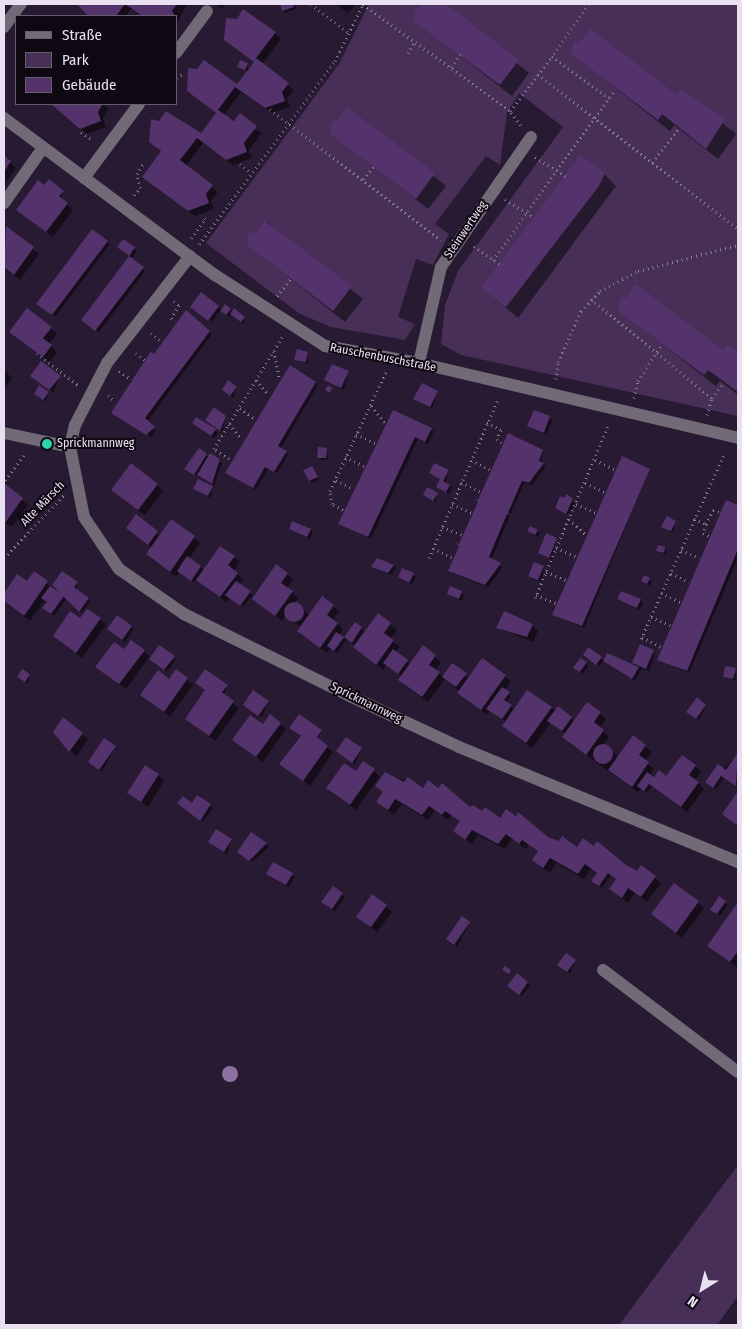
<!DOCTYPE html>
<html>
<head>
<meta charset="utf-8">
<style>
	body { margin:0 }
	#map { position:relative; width:742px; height:1329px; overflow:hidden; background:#281a32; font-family:"Fira Sans Condensed",sans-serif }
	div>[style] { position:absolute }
	.green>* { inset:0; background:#472f57 }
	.shadow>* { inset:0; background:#0007 }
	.building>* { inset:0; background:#54326b }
	.round { border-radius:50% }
	.path>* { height:3px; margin-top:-1.5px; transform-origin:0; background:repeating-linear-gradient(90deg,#887d91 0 1px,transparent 0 5px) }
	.minor>* { height:12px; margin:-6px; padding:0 6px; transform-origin:6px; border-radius:6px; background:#716a77 }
	.trees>* { width:16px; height:16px; margin:-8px; border-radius:50%; background:#8d71a2 }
	.dots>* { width:14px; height:14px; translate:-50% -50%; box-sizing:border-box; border:2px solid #0e0812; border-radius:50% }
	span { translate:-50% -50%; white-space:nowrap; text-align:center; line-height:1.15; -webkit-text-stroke:4px #0e0812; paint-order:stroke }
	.street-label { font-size:12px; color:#e9e0f1 }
	.poi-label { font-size:12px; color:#e9e0f1 }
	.left { translate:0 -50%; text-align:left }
	.frame { position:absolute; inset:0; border:5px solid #e9e0f1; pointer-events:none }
	.legend { position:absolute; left:15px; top:15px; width:162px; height:90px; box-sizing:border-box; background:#0e0812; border:1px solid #665e6b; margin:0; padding:6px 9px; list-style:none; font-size:15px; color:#e9e0f1 }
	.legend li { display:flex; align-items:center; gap:10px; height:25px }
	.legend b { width:25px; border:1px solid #665e6b }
	.north { position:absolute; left:677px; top:1264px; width:50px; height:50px; -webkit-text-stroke:4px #0e0812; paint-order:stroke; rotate:216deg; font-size:14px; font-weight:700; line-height:20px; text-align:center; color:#e9e0f1 }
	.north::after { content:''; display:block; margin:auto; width:18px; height:22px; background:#e9e0f1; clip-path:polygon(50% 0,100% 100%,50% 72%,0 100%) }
</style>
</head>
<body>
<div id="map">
	<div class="green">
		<div style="clip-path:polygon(369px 4px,738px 4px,738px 416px,461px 355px,441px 344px,445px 305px,458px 271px,563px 127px,519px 93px,507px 113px,500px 165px,486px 156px,435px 224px,449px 234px,433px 265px,416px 259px,398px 317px,415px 324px,405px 340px,331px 327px,300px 314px,206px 243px,339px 64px)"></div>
		<div style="clip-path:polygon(738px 1165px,738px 1296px,717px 1325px,619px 1325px)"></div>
	</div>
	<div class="shadow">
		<div style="clip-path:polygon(78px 4px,187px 4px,176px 26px,176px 16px,141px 16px,131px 9px,126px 16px,88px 16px)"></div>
		<div style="clip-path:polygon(216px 4px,226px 4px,222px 9px)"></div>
		<div style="clip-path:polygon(281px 4px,295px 4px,296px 9px,285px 13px)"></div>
		<div style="clip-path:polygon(336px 4px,356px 4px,348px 13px)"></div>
		<div style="clip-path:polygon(428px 4px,442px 4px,529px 73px,512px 96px,414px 20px)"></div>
		<div style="clip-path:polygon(275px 33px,281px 39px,262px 64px,294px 90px,287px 99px,290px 107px,272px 113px,241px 92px,224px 115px,262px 133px,249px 150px,252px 158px,233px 165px,203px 143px,186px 166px,218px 192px,211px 201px,214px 209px,195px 216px,143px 177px,162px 152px,150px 141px,201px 134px,217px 114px,188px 90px,237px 86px,248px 71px,239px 66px,251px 68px,255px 62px,232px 45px)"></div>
		<div style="clip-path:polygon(572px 54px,677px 97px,681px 90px,736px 134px,718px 159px,674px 125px,670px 131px)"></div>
		<div style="clip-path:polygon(53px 104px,104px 104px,109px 109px,103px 118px,106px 127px,87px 134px)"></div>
		<div style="clip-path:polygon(350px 109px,446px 186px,428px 209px,330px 132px)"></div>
		<div style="clip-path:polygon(4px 157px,16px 168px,4px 185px)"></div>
		<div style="clip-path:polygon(604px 174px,616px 186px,518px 318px,483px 288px)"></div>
		<div style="clip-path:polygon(63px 192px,61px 199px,73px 210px,53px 237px,18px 210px)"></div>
		<div style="clip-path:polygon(267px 222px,363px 299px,345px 322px,248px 245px)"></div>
		<div style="clip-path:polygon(6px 228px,39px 254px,20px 280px,4px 268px)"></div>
		<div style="clip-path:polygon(92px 231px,110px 244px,55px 317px,41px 306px)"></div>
		<div style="clip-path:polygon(123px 241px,137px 251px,131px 259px,145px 271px,99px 332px,83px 320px,130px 256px,121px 250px)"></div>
		<div style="clip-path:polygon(225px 306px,244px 318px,244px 324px,232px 314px,230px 317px,224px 313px,221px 310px,211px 322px,194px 310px,218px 307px,222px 310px)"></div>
		<div style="clip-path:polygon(619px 310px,724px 351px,728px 346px,738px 353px,738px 395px,720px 381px,716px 386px)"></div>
		<div style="clip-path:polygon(51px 328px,57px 334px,49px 344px,57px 352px,50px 362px,17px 337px)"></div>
		<div style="clip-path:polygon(210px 332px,212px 334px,147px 422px,156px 430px,152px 437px,115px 415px,155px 355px)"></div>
		<div style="clip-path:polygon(308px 353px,308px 364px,296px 359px)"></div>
		<div style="clip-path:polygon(4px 370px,12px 378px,5px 388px,4px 387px)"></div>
		<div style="clip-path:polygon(348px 372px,344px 390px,326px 380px)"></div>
		<div style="clip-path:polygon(60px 376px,53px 392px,34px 378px)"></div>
		<div style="clip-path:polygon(315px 382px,318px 385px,280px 449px,288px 455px,277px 473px,268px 469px,256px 490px,230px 475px)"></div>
		<div style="clip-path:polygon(236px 388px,234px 398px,226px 392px)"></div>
		<div style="clip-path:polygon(437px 392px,432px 409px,415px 399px)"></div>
		<div style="clip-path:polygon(48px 393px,46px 402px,38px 396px)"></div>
		<div style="clip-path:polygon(534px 411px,552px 420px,546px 435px,528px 426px)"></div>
		<div style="clip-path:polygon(393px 412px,434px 431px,428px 444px,418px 439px,371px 539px,340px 524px)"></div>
		<div style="clip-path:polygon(225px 417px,223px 432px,209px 422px)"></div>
		<div style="clip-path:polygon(196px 425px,215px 430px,218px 433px,214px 438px)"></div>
		<div style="clip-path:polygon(326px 449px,328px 460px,321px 460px,319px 457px)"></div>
		<div style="clip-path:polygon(543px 451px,541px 463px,546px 466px,532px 485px,524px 483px,491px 560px,503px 567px,488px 587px,452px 573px,449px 570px)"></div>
		<div style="clip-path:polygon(206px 455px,222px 463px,214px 486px,189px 471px)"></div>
		<div style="clip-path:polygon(312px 468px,319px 480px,312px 483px,310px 480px)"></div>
		<div style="clip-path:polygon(649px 470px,584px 628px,557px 617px,554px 615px)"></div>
		<div style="clip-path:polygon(448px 471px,446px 483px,452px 488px,449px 494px,438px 486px)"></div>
		<div style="clip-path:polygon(4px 485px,28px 505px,12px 527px,4px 522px)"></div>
		<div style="clip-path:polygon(157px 485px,163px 491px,145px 515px,113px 490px)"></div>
		<div style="clip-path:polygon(212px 487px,211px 498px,198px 491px)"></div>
		<div style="clip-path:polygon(437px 494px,436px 502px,427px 497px)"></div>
		<div style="clip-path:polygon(567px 496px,575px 503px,569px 515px,556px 508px)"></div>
		<div style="clip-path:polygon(726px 502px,738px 508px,738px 558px,689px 673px,659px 660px)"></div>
		<div style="clip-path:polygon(171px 521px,200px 543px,189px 559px,204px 570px,234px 556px,240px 562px,234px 571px,243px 579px,239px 585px,253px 595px,243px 607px,230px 598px,226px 602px,196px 579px,194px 582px,180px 572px,176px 577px,153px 560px,147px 554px,152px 548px,130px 530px,161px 535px)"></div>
		<div style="clip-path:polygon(675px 522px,673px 533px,663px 526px)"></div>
		<div style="clip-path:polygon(290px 529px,311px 530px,313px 532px,310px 539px)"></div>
		<div style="clip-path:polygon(529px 531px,537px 531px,540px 533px,538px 537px)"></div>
		<div style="clip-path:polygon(556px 539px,552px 560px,539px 553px)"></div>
		<div style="clip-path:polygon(659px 547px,667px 551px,666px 555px,658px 551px)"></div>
		<div style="clip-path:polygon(378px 559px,394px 566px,396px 568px,391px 575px,375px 569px)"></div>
		<div style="clip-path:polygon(276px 566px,293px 579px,287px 588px,298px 598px,294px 603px,309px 615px,333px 606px,339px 611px,333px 620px,343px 629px,339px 635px,344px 639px,355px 624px,366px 633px,378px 615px,397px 630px,390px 639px,400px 647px,395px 653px,410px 665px,423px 647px,441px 662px,435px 671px,443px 677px,505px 676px,511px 682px,505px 690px,511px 696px,506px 703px,515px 710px,551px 708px,575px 721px,600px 713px,606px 719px,600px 728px,609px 737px,603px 745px,619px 757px,633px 737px,652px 752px,645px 761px,654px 769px,650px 775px,667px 778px,695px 766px,701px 772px,695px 780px,704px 789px,687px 812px,652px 786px,647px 792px,641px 788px,638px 792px,569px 743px,564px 737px,566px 734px,551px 723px,532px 748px,509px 731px,503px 725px,506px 722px,490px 711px,487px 715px,445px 679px,428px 702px,405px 686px,400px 680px,402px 676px,386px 665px,383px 670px,347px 639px,337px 653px,330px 648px,327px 653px,304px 636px,301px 627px,285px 616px,282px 621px,253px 599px)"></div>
		<div style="clip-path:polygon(544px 567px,541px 582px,530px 576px)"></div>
		<div style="clip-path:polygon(402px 569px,416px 577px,412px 585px,399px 577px)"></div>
		<div style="clip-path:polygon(34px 573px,63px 597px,77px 583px,76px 590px,90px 601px,82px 613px,67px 598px,54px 616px,46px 610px,45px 600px,30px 621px,7px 604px,4px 595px,18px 575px,28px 583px)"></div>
		<div style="clip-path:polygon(645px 577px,652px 582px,650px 586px,643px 581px)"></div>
		<div style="clip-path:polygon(451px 588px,464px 595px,462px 601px,448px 594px)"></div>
		<div style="clip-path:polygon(619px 599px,640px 600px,643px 603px,640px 610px)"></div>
		<div style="clip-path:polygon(118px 617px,134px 629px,125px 642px,111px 632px)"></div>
		<div style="clip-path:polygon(100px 619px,106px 625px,82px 658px,54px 636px,81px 620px)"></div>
		<div style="clip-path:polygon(532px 625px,538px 631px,533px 642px,498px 628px)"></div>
		<div style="clip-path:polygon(640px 646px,655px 654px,649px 671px,642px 668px,635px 681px,607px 664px,632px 665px)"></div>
		<div style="clip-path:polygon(124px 651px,144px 651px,151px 658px,176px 659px,167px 672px,149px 657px,126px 689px,97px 667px)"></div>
		<div style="clip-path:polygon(587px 658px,601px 658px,604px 660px,599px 666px)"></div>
		<div style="clip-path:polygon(586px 663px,588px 666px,583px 674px,578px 670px)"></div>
		<div style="clip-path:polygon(735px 669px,736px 681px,724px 677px)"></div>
		<div style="clip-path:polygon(177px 671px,193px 685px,170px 717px,141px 695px,170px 681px)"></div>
		<div style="clip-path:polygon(29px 675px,28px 684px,18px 677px)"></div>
		<div style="clip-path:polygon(197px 683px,227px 686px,224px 695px,239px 708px,215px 741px,186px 719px,220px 706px)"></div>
		<div style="clip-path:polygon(268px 702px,262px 717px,247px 707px)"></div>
		<div style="clip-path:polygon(706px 706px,699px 720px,690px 714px)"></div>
		<div style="clip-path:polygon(270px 716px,286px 729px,263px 762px,234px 740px,263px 726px)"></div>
		<div style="clip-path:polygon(63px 719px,88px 739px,76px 757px,54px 732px)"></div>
		<div style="clip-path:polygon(291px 728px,321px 731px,318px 740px,333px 752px,310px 786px,281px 764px,298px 740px,314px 749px)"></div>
		<div style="clip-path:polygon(115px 747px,102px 772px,92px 764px)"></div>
		<div style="clip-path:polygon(361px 749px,355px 764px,340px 753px)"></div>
		<div style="clip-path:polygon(738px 754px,738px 787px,724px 777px,716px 789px,709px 784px)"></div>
		<div style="clip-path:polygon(364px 763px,380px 776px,356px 810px,334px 794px)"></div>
		<div style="clip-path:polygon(158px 775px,164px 781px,148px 807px,129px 793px)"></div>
		<div style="clip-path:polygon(395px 777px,500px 819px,519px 814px,548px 839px,577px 849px,594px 848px,598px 842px,626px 867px,637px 872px,641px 867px,661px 883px,647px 902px,635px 893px,628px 903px,611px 889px,617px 880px,611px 875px,602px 888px,596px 883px,598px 874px,591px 869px,584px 879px,556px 863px,550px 873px,533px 860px,540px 851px,529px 844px,526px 849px,512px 839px,505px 849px,478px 835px,472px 844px,461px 837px,462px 822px,452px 815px,448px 820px,435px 810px,428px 820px,402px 804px,394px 815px,378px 802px)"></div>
		<div style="clip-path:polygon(198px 796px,213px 808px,203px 822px,181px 806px,192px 805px)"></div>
		<div style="clip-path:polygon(252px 833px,269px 847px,252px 862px,241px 855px)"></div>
		<div style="clip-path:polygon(231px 840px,227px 854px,209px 842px)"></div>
		<div style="clip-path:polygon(274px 864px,295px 877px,289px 887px,268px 874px)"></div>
		<div style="clip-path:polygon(674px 885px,704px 908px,682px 938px,653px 914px)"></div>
		<div style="clip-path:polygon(333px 888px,345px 897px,335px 911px,326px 905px)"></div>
		<div style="clip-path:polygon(720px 898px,728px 905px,720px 916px,714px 912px)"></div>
		<div style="clip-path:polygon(738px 904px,738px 965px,737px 967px,708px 945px)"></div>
		<div style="clip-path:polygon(386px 906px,392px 912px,377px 932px,358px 917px)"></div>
		<div style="clip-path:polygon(470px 922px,457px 947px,450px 941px)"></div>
		<div style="clip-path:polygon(575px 961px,570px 974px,561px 967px)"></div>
		<div style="clip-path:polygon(517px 975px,530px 985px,522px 996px,512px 988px)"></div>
	</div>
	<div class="building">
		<div style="clip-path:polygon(77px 4px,177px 4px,172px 11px,175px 16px,142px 16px,125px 4px,116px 16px,88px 16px)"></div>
		<div style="clip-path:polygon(280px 4px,293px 4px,294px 7px,282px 11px)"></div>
		<div style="clip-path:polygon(425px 4px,442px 4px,454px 10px,519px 60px,500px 85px,413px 21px,416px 8px)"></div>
		<div style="clip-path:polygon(243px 9px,276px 32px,256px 58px,289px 83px,282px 92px,285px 101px,265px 108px,235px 87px,218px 110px,234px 121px,240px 113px,257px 126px,244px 143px,247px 152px,226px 160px,197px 138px,180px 160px,213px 185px,206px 194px,209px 203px,188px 211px,142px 177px,161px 151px,149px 142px,151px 119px,159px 121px,166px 111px,201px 133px,216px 113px,187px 91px,188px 68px,197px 69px,204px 60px,237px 84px,254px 62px,224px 40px,226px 18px,237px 19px)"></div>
		<div style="clip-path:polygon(591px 29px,677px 95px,681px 89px,725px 119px,706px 149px,662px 114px,658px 120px,571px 54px,574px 41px,579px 43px)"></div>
		<div style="clip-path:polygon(240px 60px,248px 63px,245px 70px,237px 67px)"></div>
		<div style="clip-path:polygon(51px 104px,103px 104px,98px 112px,101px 121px,80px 129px)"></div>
		<div style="clip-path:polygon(347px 107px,435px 173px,416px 199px,329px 133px,333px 120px,337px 121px)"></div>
		<div style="clip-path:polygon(580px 155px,605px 173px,599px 186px,506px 307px,481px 288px)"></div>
		<div style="clip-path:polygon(4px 156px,11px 161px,4px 172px)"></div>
		<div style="clip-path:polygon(49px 179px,64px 191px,59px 196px,68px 203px,46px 232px,16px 210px,38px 180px,44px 185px)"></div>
		<div style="clip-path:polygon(265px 221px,352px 286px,333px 311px,247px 245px,249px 232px,255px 233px)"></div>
		<div style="clip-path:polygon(6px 226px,34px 247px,14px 275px,4px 267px)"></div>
		<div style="clip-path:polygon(92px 229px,108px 241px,52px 315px,36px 304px)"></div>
		<div style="clip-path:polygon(123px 239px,135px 247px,129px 256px,144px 267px,95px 331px,81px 320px,129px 256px,117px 247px)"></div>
		<div style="clip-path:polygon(636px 284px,723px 350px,728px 344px,738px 351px,738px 392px,708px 370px,704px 375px,617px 310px,621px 297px,626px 298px)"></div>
		<div style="clip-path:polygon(201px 292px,219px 306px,208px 321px,190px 307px)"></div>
		<div style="clip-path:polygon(225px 304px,231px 309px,226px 315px,220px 311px)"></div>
		<div style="clip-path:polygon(27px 308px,52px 327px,43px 338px,52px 345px,43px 357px,9px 332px)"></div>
		<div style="clip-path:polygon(234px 308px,245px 317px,241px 322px,230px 314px)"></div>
		<div style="clip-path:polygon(186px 310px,210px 331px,145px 418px,155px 427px,146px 435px,111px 413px,151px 351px,154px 354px)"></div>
		<div style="clip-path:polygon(297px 349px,308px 352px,306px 362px,294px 360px)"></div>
		<div style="clip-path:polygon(41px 361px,61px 376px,49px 390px,30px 376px)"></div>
		<div style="clip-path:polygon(332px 364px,349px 371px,341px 388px,324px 380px)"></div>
		<div style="clip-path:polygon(290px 365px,316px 382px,278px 446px,287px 451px,274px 472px,265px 467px,253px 488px,225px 473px)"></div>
		<div style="clip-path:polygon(228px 380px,237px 387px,230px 396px,222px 390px)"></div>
		<div style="clip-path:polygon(422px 383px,438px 391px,430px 407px,413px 399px)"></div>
		<div style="clip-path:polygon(39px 385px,49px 392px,43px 400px,34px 394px)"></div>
		<div style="clip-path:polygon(328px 385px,332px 388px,330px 393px,325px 390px)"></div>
		<div style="clip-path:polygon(214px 407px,226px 416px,220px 431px,205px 420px)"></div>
		<div style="clip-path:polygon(393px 410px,432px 428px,425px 442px,415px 437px,368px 537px,338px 524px)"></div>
		<div style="clip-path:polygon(534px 410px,550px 416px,544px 433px,527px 426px)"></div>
		<div style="clip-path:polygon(196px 417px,216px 429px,211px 436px,192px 423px)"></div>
		<div style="clip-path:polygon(508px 433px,543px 450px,539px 461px,544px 463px,529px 483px,522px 481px,508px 513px,511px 515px,507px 514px,489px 557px,501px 563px,485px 585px,448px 571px,459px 546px,455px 543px,459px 544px,478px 502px,474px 499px,478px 500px)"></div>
		<div style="clip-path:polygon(318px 447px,327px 448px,326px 458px,317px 458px)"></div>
		<div style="clip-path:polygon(199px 448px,207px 454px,194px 475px,184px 469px)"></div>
		<div style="clip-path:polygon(210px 453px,220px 459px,212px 484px,197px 475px)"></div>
		<div style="clip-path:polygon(622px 456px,650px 469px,582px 626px,552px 615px)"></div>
		<div style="clip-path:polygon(131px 463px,158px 484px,138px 510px,111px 490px)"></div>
		<div style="clip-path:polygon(434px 463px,449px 470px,443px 481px,450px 485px,446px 492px,436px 487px,440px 479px,429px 473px)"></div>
		<div style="clip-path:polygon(312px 466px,318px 477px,309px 481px,303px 470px)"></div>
		<div style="clip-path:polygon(198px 479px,213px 486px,208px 496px,193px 489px)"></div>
		<div style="clip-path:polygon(4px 483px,23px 498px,5px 523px,4px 521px)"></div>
		<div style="clip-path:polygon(427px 487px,438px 493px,433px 501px,423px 495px)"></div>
		<div style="clip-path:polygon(567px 494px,573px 499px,566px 514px,555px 508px,560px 496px,564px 498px)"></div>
		<div style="clip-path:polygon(726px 500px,738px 505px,738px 549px,687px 671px,657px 660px)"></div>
		<div style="clip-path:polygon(136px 514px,158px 531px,148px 545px,126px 528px)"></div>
		<div style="clip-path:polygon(667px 516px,676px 521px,671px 531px,661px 527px)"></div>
		<div style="clip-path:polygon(171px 519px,195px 536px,170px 572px,146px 554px)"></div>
		<div style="clip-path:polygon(292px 521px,311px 529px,307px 537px,289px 529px)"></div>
		<div style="clip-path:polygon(530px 526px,538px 530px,535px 535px,527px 531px)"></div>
		<div style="clip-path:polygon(546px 533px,557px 538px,549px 558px,538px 553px)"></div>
		<div style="clip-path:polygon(658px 545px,665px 547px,664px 553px,656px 551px)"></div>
		<div style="clip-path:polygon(220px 546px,235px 556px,228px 565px,238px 573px,220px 597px,196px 580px)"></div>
		<div style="clip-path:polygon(187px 556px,201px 566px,191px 581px,177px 571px)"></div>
		<div style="clip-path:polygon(377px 558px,394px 565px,388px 573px,371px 567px)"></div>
		<div style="clip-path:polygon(534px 562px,544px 566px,538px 580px,528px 576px)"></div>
		<div style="clip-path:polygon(276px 564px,288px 573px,281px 583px,293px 591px,275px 616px,252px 599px)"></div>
		<div style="clip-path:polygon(402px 568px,414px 573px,409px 583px,398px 577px)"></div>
		<div style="clip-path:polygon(34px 571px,48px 581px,24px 616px,4px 601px,4px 593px,17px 574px,27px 581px)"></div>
		<div style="clip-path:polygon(62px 571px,78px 582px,74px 587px,89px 598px,79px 612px,52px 585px)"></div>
		<div style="clip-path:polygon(644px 575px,650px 578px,647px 584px,641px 581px)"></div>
		<div style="clip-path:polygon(236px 581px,251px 591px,240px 606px,225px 595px)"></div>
		<div style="clip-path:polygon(50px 586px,64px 596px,51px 614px,42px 608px,47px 602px,41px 598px)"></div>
		<div style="clip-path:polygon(450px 586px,462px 591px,459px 599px,447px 594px)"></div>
		<div style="clip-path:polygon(621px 591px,641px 599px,637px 608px,617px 599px)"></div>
		<div style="clip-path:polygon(322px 596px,334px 605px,327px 615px,338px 623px,320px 648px,297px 631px)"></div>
		<div class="round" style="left:284px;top:602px;width:20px;height:20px"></div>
		<div style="clip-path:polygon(87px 609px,101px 618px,76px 653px,53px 636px,70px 611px,80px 618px)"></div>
		<div style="clip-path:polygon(504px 611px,533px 624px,527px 637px,496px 628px)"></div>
		<div style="clip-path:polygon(378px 613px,391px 623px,384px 633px,394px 640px,376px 665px,353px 647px)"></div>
		<div style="clip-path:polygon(117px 615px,132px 626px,122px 640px,107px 629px)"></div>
		<div style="clip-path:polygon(355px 622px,362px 627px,352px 643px,344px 637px,334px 651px,327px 646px,336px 632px,344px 637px)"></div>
		<div style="clip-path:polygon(131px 640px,145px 650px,119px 684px,95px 667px,114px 642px,124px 649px)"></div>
		<div style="clip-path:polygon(640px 644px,654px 650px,646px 669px,632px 663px)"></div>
		<div style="clip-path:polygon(159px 645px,175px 656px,164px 670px,149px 659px)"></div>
		<div style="clip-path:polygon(423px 645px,436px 655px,429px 665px,440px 672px,422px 697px,398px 680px)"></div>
		<div style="clip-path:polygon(588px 647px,602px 657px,596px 665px,583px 655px)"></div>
		<div style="clip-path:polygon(393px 649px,408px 660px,398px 674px,383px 663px)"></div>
		<div style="clip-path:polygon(607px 653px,639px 667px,632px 679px,603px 661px)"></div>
		<div style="clip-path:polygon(482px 658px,506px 675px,481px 710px,457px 693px)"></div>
		<div style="clip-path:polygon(580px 658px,587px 662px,580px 672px,573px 668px)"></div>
		<div style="clip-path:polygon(452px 663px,467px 673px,456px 687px,442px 677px)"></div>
		<div style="clip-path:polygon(725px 666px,736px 668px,733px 679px,723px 677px)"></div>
		<div style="clip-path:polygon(22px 669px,30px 674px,25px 682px,17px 677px)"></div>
		<div style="clip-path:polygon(176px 669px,188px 678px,164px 712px,140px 695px,158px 670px,169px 679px)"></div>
		<div style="clip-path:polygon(205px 669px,228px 685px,222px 692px,234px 701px,209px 736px,185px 719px,205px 690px,195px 683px)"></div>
		<div style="clip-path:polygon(502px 687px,510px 692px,504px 700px,512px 705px,502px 719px,486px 709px)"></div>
		<div style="clip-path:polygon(253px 690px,269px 701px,258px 716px,243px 705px)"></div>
		<div style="clip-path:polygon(527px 690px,552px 707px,526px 743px,502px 726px)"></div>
		<div style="clip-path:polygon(697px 697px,706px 705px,696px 719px,686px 712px)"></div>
		<div style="clip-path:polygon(587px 702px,601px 712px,594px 722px,604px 730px,586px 755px,562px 737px)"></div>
		<div style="clip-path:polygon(558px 706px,572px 717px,562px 731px,547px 721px)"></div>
		<div style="clip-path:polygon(270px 714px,281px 723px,256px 757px,232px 740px,250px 715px,263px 724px)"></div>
		<div style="clip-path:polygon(299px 714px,322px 730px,317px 737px,328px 746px,303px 781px,279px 764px,301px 736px,289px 728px)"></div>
		<div style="clip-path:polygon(63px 717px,83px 733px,69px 752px,53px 732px)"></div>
		<div style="clip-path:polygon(633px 735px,646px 745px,639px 755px,649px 762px,632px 787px,608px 770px)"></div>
		<div style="clip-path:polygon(346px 737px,362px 748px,352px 763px,336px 751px)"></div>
		<div style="clip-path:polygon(104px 738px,116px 746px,99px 770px,88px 762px)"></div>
		<div class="round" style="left:593px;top:744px;width:20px;height:20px"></div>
		<div style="clip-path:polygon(738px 752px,736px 786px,721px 776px,713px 788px,705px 782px,718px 764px,726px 770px)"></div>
		<div style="clip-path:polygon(682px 755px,696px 765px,689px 775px,699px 782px,681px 807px,649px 784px,644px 791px,637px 786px,647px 772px,654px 777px,659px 770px,666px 776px)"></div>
		<div style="clip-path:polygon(363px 761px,375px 769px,350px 805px,326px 788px,344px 763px,356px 771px)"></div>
		<div style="clip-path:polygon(145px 765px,159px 774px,141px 802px,127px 793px)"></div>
		<div style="clip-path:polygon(385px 772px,404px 782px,408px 777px,423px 788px,428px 780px,438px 788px,442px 783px,470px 807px,473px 805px,482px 811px,485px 807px,500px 818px,506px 809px,516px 816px,518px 812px,548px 837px,559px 841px,562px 836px,577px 847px,583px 838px,594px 846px,597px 841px,626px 865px,637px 871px,641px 865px,656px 876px,641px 897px,628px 888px,622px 898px,609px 889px,616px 879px,608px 873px,599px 886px,591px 881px,597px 873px,585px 864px,578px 874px,550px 858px,543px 868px,532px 860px,538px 851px,522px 840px,519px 844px,506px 834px,498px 844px,472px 830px,465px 840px,453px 831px,460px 821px,445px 811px,442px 815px,429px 806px,422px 815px,395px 799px,388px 810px,376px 802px,383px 792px,375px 786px)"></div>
		<div style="clip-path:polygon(738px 791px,738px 826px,722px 814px)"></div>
		<div style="clip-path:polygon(197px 795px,211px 804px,200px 821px,177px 803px,183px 796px,192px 803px)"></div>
		<div style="clip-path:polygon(216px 829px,232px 839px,224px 852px,208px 842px)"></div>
		<div style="clip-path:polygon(251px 832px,267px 843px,249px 861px,237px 852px)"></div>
		<div style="clip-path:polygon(273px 862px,293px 873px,286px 885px,266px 874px)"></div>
		<div style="clip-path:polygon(674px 883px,699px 901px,676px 933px,651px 914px)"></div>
		<div style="clip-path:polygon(333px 886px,343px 893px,332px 909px,321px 902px)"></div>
		<div style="clip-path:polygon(372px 894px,387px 905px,371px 927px,356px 917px)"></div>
		<div style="clip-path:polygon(719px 896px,726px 901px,717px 914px,710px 910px)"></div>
		<div style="clip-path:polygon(738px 902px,738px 951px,730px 962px,707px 946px)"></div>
		<div style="clip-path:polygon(462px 916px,470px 922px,454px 945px,446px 939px)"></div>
		<div style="clip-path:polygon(566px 953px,576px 960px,567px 972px,557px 965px)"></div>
		<div style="clip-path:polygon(505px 966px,511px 970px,509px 974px,502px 970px)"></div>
		<div style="clip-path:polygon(517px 973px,528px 982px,519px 995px,507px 986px)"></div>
	</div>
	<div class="path">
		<div style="left:311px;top:4px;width:48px;rotate:37.3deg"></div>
		<div style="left:363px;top:4px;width:182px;rotate:36.1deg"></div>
		<div style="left:589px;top:4px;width:64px;rotate:125.4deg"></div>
		<div style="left:552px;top:56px;width:71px;rotate:36.4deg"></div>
		<div style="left:408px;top:53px;width:13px;rotate:-58deg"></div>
		<div style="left:451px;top:67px;width:16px;rotate:-55deg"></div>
		<div style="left:538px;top:74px;width:253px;rotate:37.8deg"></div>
		<div style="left:176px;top:77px;width:8px;rotate:-23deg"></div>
		<div style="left:270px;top:109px;width:215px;rotate:37.5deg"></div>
		<div style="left:521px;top:125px;width:18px;rotate:-128deg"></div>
		<div style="left:510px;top:111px;width:69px;rotate:-52.6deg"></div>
		<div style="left:81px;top:132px;width:14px;rotate:34deg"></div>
		<div style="left:535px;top:157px;width:36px;rotate:32deg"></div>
		<div style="left:652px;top:162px;width:43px;rotate:-51.5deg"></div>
		<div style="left:240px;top:164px;width:15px;rotate:37deg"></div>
		<div style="left:363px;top:179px;width:16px;rotate:-50deg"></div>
		<div style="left:134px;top:195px;width:9px;rotate:-49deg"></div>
		<div style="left:140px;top:188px;width:14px;rotate:-102deg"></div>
		<div style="left:137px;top:174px;width:15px;rotate:-58deg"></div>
		<div style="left:505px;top:199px;width:35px;rotate:33deg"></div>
		<div style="left:191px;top:238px;width:24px;rotate:-54deg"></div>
		<div style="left:205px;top:219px;width:5px;rotate:-143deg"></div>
		<div style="left:199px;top:244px;width:228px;rotate:-53.4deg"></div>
		<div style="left:335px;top:61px;width:64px;rotate:-63.8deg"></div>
		<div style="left:474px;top:246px;width:32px;rotate:35deg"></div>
		<div style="left:493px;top:260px;width:210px;rotate:-54.5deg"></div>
		<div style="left:277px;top:296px;width:23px;rotate:-52deg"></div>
		<div style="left:591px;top:299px;width:156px;rotate:39.3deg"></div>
		<div style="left:174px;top:301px;width:6px;rotate:39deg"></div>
		<div style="left:179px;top:305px;width:15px;rotate:122deg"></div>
		<div style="left:171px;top:318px;width:5px;rotate:53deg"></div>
		<div style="left:151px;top:333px;width:11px;rotate:38deg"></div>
		<div style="left:274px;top:351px;width:26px;rotate:79deg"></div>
		<div style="left:37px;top:353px;width:52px;rotate:38deg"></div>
		<div style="left:136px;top:353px;width:11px;rotate:38deg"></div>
		<div style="left:119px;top:371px;width:14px;rotate:34deg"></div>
		<div style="left:556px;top:379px;width:17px;rotate:-83deg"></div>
		<div style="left:558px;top:362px;width:56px;rotate:-65.7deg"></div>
		<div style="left:581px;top:311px;width:28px;rotate:-46deg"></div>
		<div style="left:600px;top:291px;width:43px;rotate:-27.8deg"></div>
		<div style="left:638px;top:271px;width:103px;rotate:-14.6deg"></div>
		<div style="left:256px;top:380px;width:19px;rotate:51deg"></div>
		<div style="left:108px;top:395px;width:9px;rotate:41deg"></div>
		<div style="left:634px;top:398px;width:17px;rotate:-77deg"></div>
		<div style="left:638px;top:381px;width:44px;rotate:-57deg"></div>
		<div style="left:371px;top:406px;width:22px;rotate:51deg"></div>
		<div style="left:240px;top:408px;width:17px;rotate:36deg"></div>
		<div style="left:707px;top:415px;width:18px;rotate:-74deg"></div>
		<div style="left:712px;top:398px;width:19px;rotate:-54deg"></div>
		<div style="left:487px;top:422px;width:16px;rotate:30deg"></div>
		<div style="left:501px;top:430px;width:10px;rotate:114deg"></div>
		<div style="left:497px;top:439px;width:6px;rotate:39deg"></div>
		<div style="left:229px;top:424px;width:19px;rotate:51deg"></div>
		<div style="left:356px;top:434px;width:21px;rotate:25deg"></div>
		<div style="left:345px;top:457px;width:21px;rotate:25deg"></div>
		<div style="left:229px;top:459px;width:18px;rotate:-146deg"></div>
		<div style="left:214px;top:449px;width:131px;rotate:-58.7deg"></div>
		<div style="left:471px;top:460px;width:22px;rotate:27deg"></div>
		<div style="left:595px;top:460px;width:21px;rotate:25deg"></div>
		<div style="left:5px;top:480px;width:34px;rotate:-53deg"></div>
		<div style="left:336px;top:480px;width:19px;rotate:28deg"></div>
		<div style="left:461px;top:482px;width:22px;rotate:27deg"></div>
		<div style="left:585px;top:483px;width:21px;rotate:25deg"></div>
		<div style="left:452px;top:504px;width:22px;rotate:24deg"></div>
		<div style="left:576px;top:504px;width:22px;rotate:24deg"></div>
		<div style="left:343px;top:510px;width:13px;rotate:-151deg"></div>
		<div style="left:332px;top:504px;width:13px;rotate:-99deg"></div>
		<div style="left:330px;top:491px;width:132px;rotate:-64.8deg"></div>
		<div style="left:569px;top:519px;width:23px;rotate:43deg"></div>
		<div style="left:694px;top:519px;width:13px;rotate:23deg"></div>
		<div style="left:706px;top:524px;width:9px;rotate:108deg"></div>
		<div style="left:703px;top:533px;width:7px;rotate:27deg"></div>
		<div style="left:706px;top:524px;width:16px;rotate:-63deg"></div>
		<div style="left:713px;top:510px;width:6px;rotate:18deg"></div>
		<div style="left:442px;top:527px;width:22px;rotate:21deg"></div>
		<div style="left:433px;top:548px;width:22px;rotate:27deg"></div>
		<div style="left:556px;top:548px;width:23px;rotate:23deg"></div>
		<div style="left:681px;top:550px;width:20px;rotate:24deg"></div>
		<div style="left:4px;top:558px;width:87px;rotate:-46.4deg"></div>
		<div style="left:429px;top:558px;width:173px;rotate:-66.5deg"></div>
		<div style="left:546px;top:572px;width:22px;rotate:22deg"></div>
		<div style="left:671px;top:573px;width:20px;rotate:27deg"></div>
		<div style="left:661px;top:593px;width:21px;rotate:25deg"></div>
		<div style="left:536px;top:595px;width:22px;rotate:22deg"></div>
		<div style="left:535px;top:598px;width:189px;rotate:-67deg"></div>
		<div style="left:651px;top:617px;width:21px;rotate:23deg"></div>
		<div style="left:642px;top:637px;width:21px;rotate:28deg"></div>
		<div style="left:641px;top:639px;width:205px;rotate:-65.8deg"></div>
	</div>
	<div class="minor">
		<div style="left:4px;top:27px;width:29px;rotate:-54deg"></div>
		<div style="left:176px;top:53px;width:52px;rotate:-53.6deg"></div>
		<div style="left:4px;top:118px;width:263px;rotate:36.7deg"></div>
		<div style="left:215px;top:275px;width:131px;rotate:32.8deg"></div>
		<div style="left:325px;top:346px;width:96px;rotate:10.3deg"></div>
		<div style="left:419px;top:363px;width:328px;rotate:13.2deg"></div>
		<div style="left:84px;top:178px;width:92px;rotate:-53.4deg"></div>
		<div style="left:4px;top:203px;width:67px;rotate:-54.7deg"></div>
		<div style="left:190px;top:256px;width:135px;rotate:127.8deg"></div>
		<div style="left:107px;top:363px;width:70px;rotate:117.3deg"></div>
		<div style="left:75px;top:425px;width:23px;rotate:103deg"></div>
		<div style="left:70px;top:447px;width:71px;rotate:78.7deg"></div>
		<div style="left:84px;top:517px;width:63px;rotate:56.1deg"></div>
		<div style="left:119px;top:569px;width:79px;rotate:34.7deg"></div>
		<div style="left:184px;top:614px;width:187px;rotate:26.3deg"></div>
		<div style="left:352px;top:697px;width:118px;rotate:25deg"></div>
		<div style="left:459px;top:747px;width:302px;rotate:22.4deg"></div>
		<div style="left:419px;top:363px;width:98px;rotate:-77.1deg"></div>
		<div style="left:441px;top:267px;width:158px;rotate:-55.3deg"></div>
		<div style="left:4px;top:433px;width:67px;rotate:12deg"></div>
		<div style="left:603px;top:970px;width:169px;rotate:37.1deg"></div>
	</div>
	<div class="trees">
		<div style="left:230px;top:1074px"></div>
	</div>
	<div class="dots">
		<div style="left:47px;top:444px;background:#2dd4ab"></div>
	</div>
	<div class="street-label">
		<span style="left:466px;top:230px;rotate:-56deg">Steinwertweg</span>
		<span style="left:383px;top:358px;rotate:11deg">Rauschenbuschstraße</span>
		<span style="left:43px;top:504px;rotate:-46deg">Alte Märsch</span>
		<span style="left:366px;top:703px;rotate:26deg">Sprickmannweg</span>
	</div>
	<div class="poi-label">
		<span class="left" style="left:57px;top:444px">Sprickmannweg</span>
	</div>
	<div class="frame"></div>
	<ul class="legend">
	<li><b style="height:6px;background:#716a77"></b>Straße</li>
	<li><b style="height:14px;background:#472f57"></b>Park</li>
	<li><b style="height:14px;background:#54326b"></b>Gebäude</li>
	</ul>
	<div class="north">N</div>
</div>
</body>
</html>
